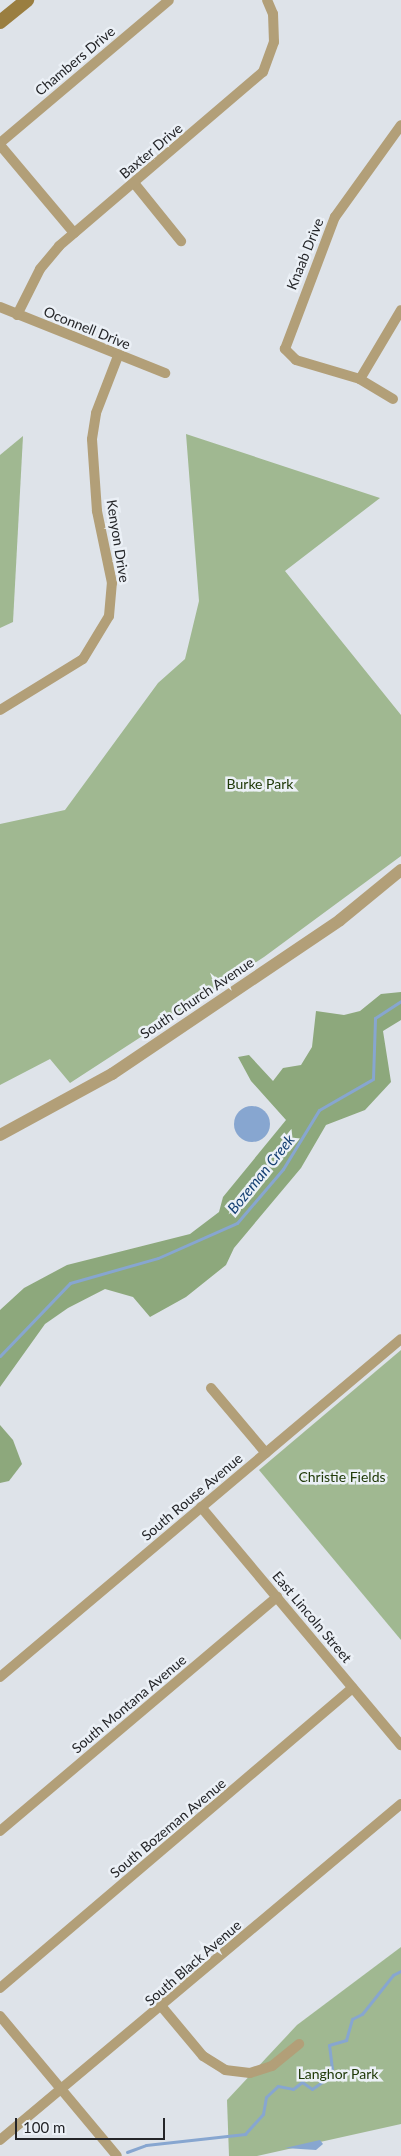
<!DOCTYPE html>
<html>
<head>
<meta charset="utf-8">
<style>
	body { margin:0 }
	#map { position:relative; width:401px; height:2156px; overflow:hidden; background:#dee3e9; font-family:Lato,sans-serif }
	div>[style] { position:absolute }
	.green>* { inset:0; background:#a0b891 }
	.forest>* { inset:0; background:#8da87c }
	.water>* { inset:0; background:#87a6d0 }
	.round { border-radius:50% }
	.stream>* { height:3px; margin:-1.5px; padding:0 1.5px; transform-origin:1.5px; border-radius:1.5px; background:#87a6d0 }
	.minor>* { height:10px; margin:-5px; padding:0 5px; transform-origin:5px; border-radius:5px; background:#b29f78 }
	.tertiary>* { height:12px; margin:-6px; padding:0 6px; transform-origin:6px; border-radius:6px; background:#b29f78 }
	.secondary>* { height:14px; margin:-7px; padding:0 7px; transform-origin:7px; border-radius:7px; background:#9a7e40 }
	span { translate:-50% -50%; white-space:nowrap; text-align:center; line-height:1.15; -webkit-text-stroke:5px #ebf0f6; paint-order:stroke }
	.street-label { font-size:14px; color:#242528 }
	.park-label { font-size:14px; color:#203a09 }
	.water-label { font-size:15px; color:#153f72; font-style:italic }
	.scale { position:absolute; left:15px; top:2118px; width:150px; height:22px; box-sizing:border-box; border:2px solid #242528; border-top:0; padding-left:6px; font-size:15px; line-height:18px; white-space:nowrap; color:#242528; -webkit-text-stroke:4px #ebf0f6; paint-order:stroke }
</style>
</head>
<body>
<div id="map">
	<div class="green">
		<div style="clip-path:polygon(186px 434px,380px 498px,285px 571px,401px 715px,401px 856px,264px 957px,70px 1083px,50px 1059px,0 1085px,0 824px,65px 810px,158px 683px,185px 659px,199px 601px)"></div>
		<div style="clip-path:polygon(23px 436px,13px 622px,0 628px,0 455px)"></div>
		<div style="clip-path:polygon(401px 1350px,401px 1640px,259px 1470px)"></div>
		<div style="clip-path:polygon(401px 1947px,401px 2124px,257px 2156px,229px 2156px,227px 2100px,297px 2025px)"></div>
	</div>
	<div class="forest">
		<div style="clip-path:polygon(401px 992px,401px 1020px,383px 1031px,391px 1082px,365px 1110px,326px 1125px,301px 1168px,234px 1248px,226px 1265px,186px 1297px,150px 1317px,133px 1297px,105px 1289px,68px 1308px,45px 1324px,0 1387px,0 1310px,24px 1288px,67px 1265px,190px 1234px,219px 1212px,223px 1197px,286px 1120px,251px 1081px,238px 1057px,249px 1055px,273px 1081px,283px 1068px,301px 1065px,312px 1047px,316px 1011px,344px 1015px,360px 1011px,381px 994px)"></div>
		<div style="clip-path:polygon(0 1425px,13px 1440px,22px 1464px,9px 1481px,0 1483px)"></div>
	</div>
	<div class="water">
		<div class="round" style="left:234px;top:1106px;width:36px;height:36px"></div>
		<div style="clip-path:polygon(320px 2140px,323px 2144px,316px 2150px,285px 2148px)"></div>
	</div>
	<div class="stream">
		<div style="left:0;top:1356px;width:101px;rotate:-46.2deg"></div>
		<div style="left:70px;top:1283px;width:91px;rotate:-15.9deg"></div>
		<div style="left:158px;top:1258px;width:86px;rotate:-23.9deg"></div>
		<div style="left:237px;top:1223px;width:71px;rotate:-49.6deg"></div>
		<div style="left:283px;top:1169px;width:69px;rotate:-58.6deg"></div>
		<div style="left:319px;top:1110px;width:62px;rotate:-29.9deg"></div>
		<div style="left:373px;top:1079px;width:61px;rotate:-88.1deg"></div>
		<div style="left:375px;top:1018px;width:31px;rotate:-33deg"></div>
		<div style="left:127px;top:2152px;width:20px;rotate:-20deg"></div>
		<div style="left:146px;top:2145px;width:100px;rotate:-6.3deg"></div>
		<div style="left:245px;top:2134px;width:27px;rotate:-48deg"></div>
		<div style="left:263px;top:2114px;width:17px;rotate:-80deg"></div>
		<div style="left:266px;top:2097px;width:16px;rotate:-43deg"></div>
		<div style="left:278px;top:2086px;width:15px;rotate:11deg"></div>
		<div style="left:293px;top:2089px;width:11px;rotate:-38deg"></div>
		<div style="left:302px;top:2082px;width:12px;rotate:35deg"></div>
		<div style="left:312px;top:2089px;width:16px;rotate:-35deg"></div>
		<div style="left:325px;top:2080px;width:13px;rotate:-58deg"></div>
		<div style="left:332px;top:2069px;width:24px;rotate:-97deg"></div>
		<div style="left:329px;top:2045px;width:18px;rotate:-16deg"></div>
		<div style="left:346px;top:2040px;width:22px;rotate:-74deg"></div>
		<div style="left:352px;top:2019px;width:11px;rotate:-27deg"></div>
		<div style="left:362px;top:2014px;width:50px;rotate:-51.5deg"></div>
		<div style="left:393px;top:1975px;width:9px;rotate:-27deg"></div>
	</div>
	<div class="minor">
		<div style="left:0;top:143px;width:221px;rotate:-40.2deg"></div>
		<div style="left:0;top:145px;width:115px;rotate:49.9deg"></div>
		<div style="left:134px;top:183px;width:75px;rotate:51deg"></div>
		<div style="left:0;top:307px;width:178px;rotate:21.8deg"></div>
		<div style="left:17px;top:315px;width:51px;rotate:-63.4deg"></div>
		<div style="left:40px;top:269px;width:30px;rotate:-50deg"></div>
		<div style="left:59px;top:246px;width:268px;rotate:-40.5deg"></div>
		<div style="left:263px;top:72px;width:32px;rotate:-70deg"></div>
		<div style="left:274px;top:42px;width:28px;rotate:-92deg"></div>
		<div style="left:273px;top:14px;width:15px;rotate:-113deg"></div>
		<div style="left:360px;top:379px;width:80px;rotate:-59.3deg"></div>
		<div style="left:393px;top:399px;width:39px;rotate:-149deg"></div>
		<div style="left:360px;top:379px;width:67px;rotate:-163.5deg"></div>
		<div style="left:296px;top:360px;width:16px;rotate:-135deg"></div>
		<div style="left:285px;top:349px;width:141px;rotate:-69.3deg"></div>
		<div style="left:335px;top:217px;width:113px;rotate:-54.3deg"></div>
		<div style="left:0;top:710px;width:97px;rotate:-31.6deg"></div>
		<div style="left:83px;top:659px;width:50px;rotate:-58.8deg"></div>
		<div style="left:109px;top:616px;width:33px;rotate:-85deg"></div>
		<div style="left:112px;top:583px;width:74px;rotate:-101.8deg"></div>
		<div style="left:97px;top:511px;width:72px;rotate:-94deg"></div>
		<div style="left:92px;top:439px;width:26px;rotate:-81deg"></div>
		<div style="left:96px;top:413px;width:61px;rotate:-68.9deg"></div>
		<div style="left:211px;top:1388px;width:85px;rotate:49.8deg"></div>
		<div style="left:201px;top:1507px;width:311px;rotate:50deg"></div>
		<div style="left:0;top:1677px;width:524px;rotate:-40.13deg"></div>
		<div style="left:0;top:1831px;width:363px;rotate:-40.2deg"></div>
		<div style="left:0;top:1988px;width:463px;rotate:-40.4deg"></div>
		<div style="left:162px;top:2007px;width:64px;rotate:50.1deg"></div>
		<div style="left:203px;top:2056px;width:26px;rotate:32deg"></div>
		<div style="left:225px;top:2070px;width:25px;rotate:7deg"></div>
		<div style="left:250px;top:2073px;width:23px;rotate:-18deg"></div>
		<div style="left:272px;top:2066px;width:35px;rotate:-39deg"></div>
		<div style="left:0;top:2016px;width:182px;rotate:50.1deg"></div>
		<div style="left:0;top:2140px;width:523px;rotate:-39.96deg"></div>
	</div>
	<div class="tertiary">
		<div style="left:0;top:1135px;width:128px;rotate:-28.6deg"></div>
		<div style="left:112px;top:1074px;width:275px;rotate:-34deg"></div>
		<div style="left:340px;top:920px;width:79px;rotate:-39.3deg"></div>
	</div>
	<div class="secondary">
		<div style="left:0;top:22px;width:35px;rotate:-39deg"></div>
	</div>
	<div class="street-label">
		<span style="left:75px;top:61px;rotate:-40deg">Chambers Drive</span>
		<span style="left:151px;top:151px;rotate:-40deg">Baxter Drive</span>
		<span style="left:305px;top:254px;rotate:-68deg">Knaab Drive</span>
		<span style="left:87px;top:328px;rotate:22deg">Oconnell Drive</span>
		<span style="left:118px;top:541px;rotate:81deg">Kenyon Drive</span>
		<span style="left:197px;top:998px;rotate:-34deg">South Church Avenue</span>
		<span style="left:192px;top:1497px;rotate:-40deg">South Rouse Avenue</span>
		<span style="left:312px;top:1617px;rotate:50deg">East Lincoln Street</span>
		<span style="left:129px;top:1704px;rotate:-40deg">South Montana Avenue</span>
		<span style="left:168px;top:1828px;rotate:-40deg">South Bozeman Avenue</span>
		<span style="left:193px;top:1963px;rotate:-41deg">South Black Avenue</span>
	</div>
	<div class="park-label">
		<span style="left:260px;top:784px">Burke Park</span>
		<span style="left:342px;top:1477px">Christie Fields</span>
		<span style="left:338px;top:2074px">Langhor Park</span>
	</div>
	<div class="water-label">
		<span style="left:261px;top:1174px;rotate:-51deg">Bozeman Creek</span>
	</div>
	<div class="scale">100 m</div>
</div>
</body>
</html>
